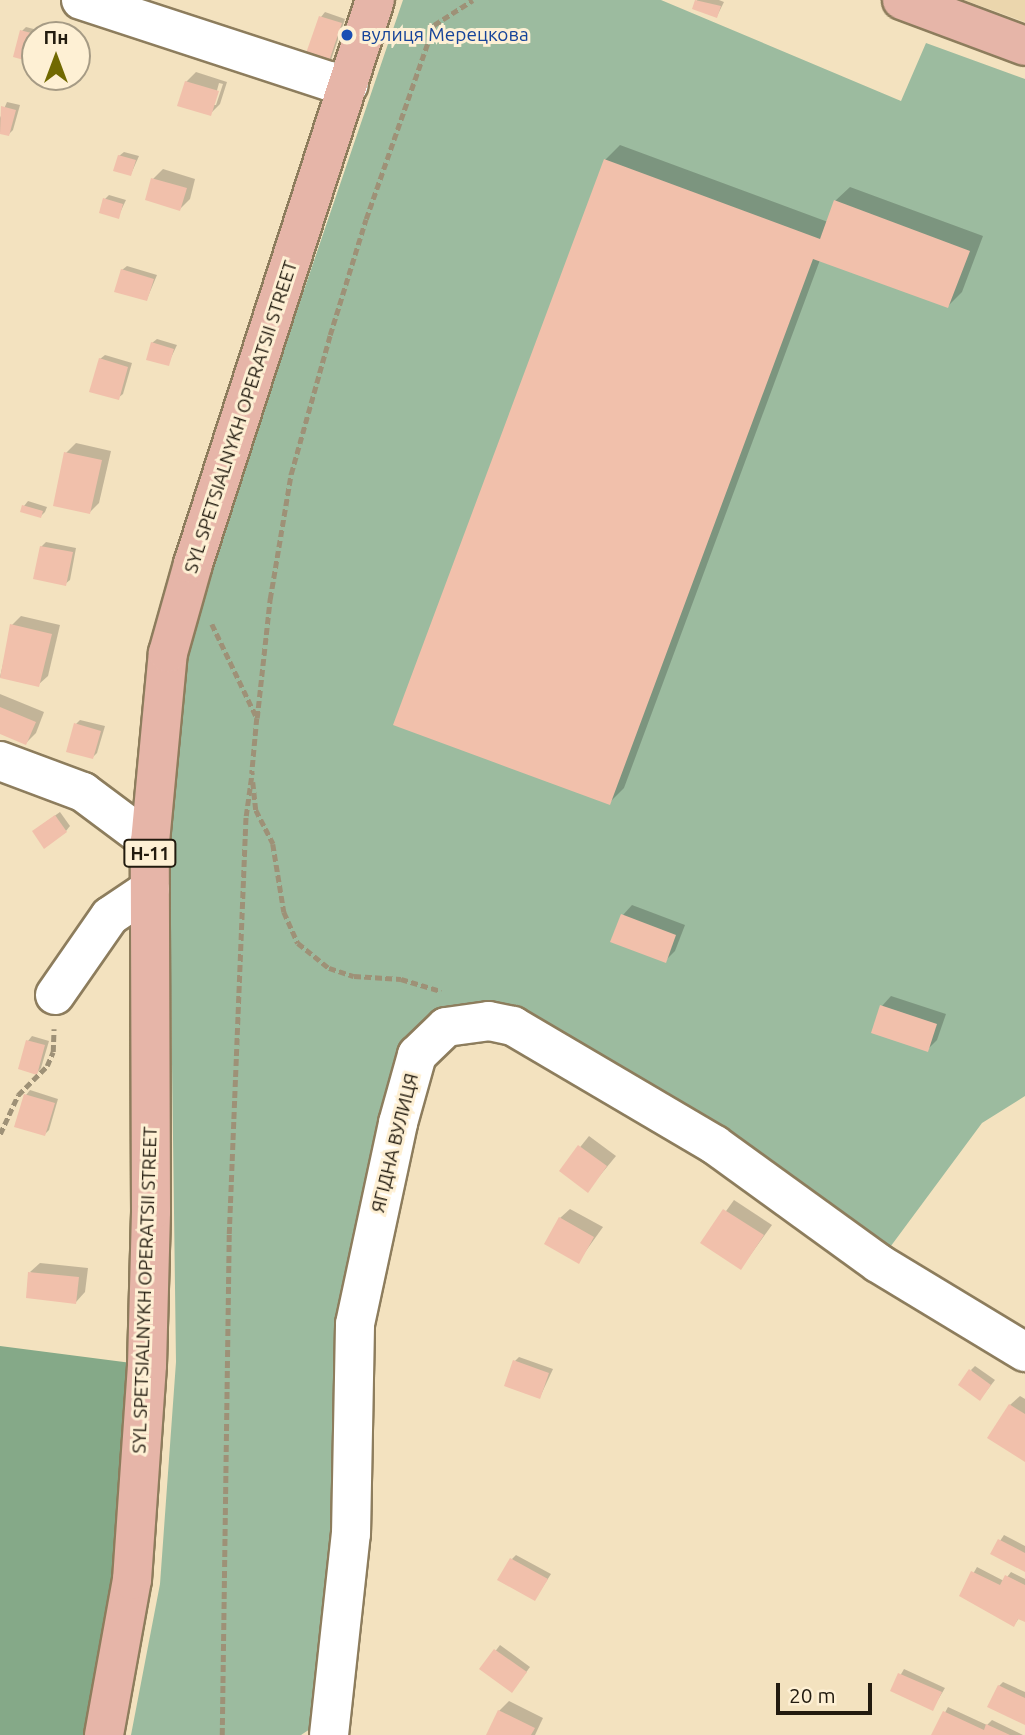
<!DOCTYPE html>
<html>
<head>
<meta charset="utf-8">
<style>
	body { margin:0 }
	#map { position:relative; width:1025px; height:1735px; overflow:hidden; background:#f3e2bf; font-family:Ubuntu,sans-serif }
	div>[style] { position:absolute }
	.built>* { inset:0; background:#ebd6ad }
	.green>* { inset:0; background:#9cbb9f }
	.forest>* { inset:0; background:#85a988 }
	.shadow>* { inset:0; background:#0003 }
	.building>* { inset:0; background:#f1c0ab }
	.path>* { height:4.5px; margin-top:-2.25px; transform-origin:0; background:repeating-linear-gradient(90deg,#9e9177 0 7px,transparent 0 10.5px) }
	.roads { filter:drop-shadow(2px 0 #8d7d5d) drop-shadow(-2px 0 #8d7d5d) drop-shadow(0 2px #8d7d5d) drop-shadow(0 -2px #8d7d5d) }
	.minor>* { height:38px; margin:-19px; padding:0 19px; transform-origin:19px; border-radius:19px; background:#fff }
	.major>* { height:38px; margin:-19px; padding:0 19px; transform-origin:19px; border-radius:19px; background:#e6b5a8 }
	.dots>* { width:19px; height:19px; translate:-50% -50%; box-sizing:border-box; border:4px solid #fef0d4; border-radius:50% }
	span { translate:-50% -50%; white-space:nowrap; text-align:center; line-height:1.15; -webkit-text-stroke:6px #fef0d4; paint-order:stroke }
	.shield-label span { padding:2px 5px; background:#fef0d4; border:2px solid; border-radius:5px; -webkit-text-stroke-width:0 }
	.shield-label { font-size:18px; color:#221b0f; font-weight:700 }
	.transit-label { font-size:19px; color:#164399 }
	.left { translate:0 -50%; text-align:left }
	.street-label { font-size:19px; color:#221b0f }
	.north { position:absolute; left:21px; top:21px; width:70px; height:70px; box-sizing:border-box; background:#fef0d4; border:2px solid #a69b85; border-radius:50%; rotate:0deg; font-size:19px; font-weight:700; line-height:28px; text-align:center; color:#221b0f }
	.north::after { content:''; display:block; margin:auto; width:24px; height:32px; background:#716901; clip-path:polygon(50% 0,100% 100%,50% 72%,0 100%) }
	.scale { position:absolute; left:776px; top:1683px; width:96px; height:32px; box-sizing:border-box; border:4px solid #221b0f; border-top:0; padding-left:9px; font-size:21px; line-height:24px; white-space:nowrap; color:#221b0f; -webkit-text-stroke:5px #fef0d4; paint-order:stroke }
</style>
</head>
<body>
<div id="map">
	<div class="built">
		<div style="clip-path:polygon(964px 0,1025px 0,1025px 22px)"></div>
	</div>
	<div class="green">
		<div style="clip-path:polygon(403px 0,661px 0,901px 101px,926px 43px,1025px 79px,1025px 1096px,982px 1123px,885px 1254px,542px 1032px,409px 1049px,319px 1723px,301px 1735px,131px 1735px,160px 1584px,176px 1362px,169px 838px,186px 656px,207px 574px)"></div>
	</div>
	<div class="forest">
		<div style="clip-path:polygon(0 1346px,147px 1365px,104px 1735px,0 1735px)"></div>
	</div>
	<div class="shadow">
		<div style="clip-path:polygon(697px 0,719px 0,724px 2px,717px 16px,694px 8px)"></div>
		<div style="clip-path:polygon(325px 12px,345px 19px,331px 60px,327px 65px,321px 17px)"></div>
		<div style="clip-path:polygon(26px 27px,53px 34px,35px 35px,35px 61px,22px 31px)"></div>
		<div style="clip-path:polygon(evenodd,196px 72px,227px 82px,220px 104px,210px 114px,186px 82px,196px 72px,219px 83px,223px 84px,216px 105px,213px 105px,219px 83px)"></div>
		<div style="clip-path:polygon(7px 102px,20px 105px,13px 130px,9px 134px,0 132px,0 118px)"></div>
		<div style="clip-path:polygon(620px 145px,828px 222px,835px 201px,850px 187px,983px 236px,962px 292px,948px 306px,820px 260px,624px 788px,609px 803px,605px 160px)"></div>
		<div style="clip-path:polygon(124px 152px,139px 156px,131px 174px,119px 156px)"></div>
		<div style="clip-path:polygon(163px 169px,195px 179px,190px 199px,180px 209px,153px 179px)"></div>
		<div style="clip-path:polygon(109px 195px,126px 200px,118px 217px,105px 199px)"></div>
		<div style="clip-path:polygon(127px 266px,157px 275px,147px 299px,122px 270px)"></div>
		<div style="clip-path:polygon(157px 339px,177px 345px,168px 364px,152px 343px)"></div>
		<div style="clip-path:polygon(105px 355px,132px 363px,123px 394px,118px 398px,100px 359px)"></div>
		<div style="clip-path:polygon(76px 443px,111px 451px,99px 503px,90px 512px,66px 453px)"></div>
		<div style="clip-path:polygon(28px 501px,47px 507px,45px 512px,41px 516px,24px 506px)"></div>
		<div style="clip-path:polygon(46px 542px,76px 548px,70px 580px,65px 584px,41px 547px)"></div>
		<div style="clip-path:polygon(21px 616px,60px 625px,48px 676px,38px 685px,0 677px,12px 625px)"></div>
		<div style="clip-path:polygon(0 694px,44px 712px,36px 733px,26px 743px,0 732px)"></div>
		<div style="clip-path:polygon(80px 720px,105px 726px,97px 753px,93px 757px,76px 724px)"></div>
		<div style="clip-path:polygon(60px 812px,70px 826px,66px 831px,39px 827px)"></div>
		<div style="clip-path:polygon(632px 905px,685px 925px,675px 951px,665px 961px,623px 915px)"></div>
		<div style="clip-path:polygon(891px 996px,946px 1014px,937px 1040px,927px 1050px,882px 1006px)"></div>
		<div style="clip-path:polygon(32px 1036px,49px 1041px,41px 1068px,37px 1073px,28px 1041px)"></div>
		<div style="clip-path:polygon(30px 1090px,58px 1099px,49px 1130px,45px 1134px,26px 1095px)"></div>
		<div style="clip-path:polygon(589px 1136px,616px 1156px,588px 1190px,561px 1171px)"></div>
		<div style="clip-path:polygon(734px 1200px,772px 1225px,741px 1268px,703px 1243px)"></div>
		<div style="clip-path:polygon(570px 1209px,603px 1227px,578px 1262px,560px 1218px)"></div>
		<div style="clip-path:polygon(40px 1263px,88px 1268px,85px 1292px,76px 1302px,30px 1272px)"></div>
		<div style="clip-path:polygon(519px 1357px,553px 1369px,540px 1397px,515px 1361px)"></div>
		<div style="clip-path:polygon(975px 1366px,995px 1380px,984px 1394px,971px 1370px)"></div>
		<div style="clip-path:polygon(1020px 1396px,1025px 1399px,1025px 1460px,1010px 1405px)"></div>
		<div style="clip-path:polygon(1004px 1535px,1025px 1546px,1025px 1570px,992px 1553px)"></div>
		<div style="clip-path:polygon(516px 1555px,551px 1574px,535px 1599px,512px 1559px)"></div>
		<div style="clip-path:polygon(977px 1567px,1004px 1581px,1011px 1572px,1025px 1579px,1025px 1620px,1020px 1617px,1014px 1625px,961px 1595px)"></div>
		<div style="clip-path:polygon(500px 1645px,530px 1667px,516px 1686px,482px 1669px)"></div>
		<div style="clip-path:polygon(904px 1669px,945px 1688px,933px 1708px,892px 1690px)"></div>
		<div style="clip-path:polygon(1003px 1682px,1025px 1692px,1025px 1723px,999px 1686px)"></div>
		<div style="clip-path:polygon(509px 1701px,543px 1718px,535px 1735px,488px 1735px,499px 1711px)"></div>
		<div style="clip-path:polygon(948px 1707px,987px 1725px,992px 1720px,1023px 1735px,933px 1735px)"></div>
	</div>
	<div class="building">
		<div style="clip-path:polygon(695px 0,721px 6px,717px 18px,692px 9px)"></div>
		<div style="clip-path:polygon(319px 16px,342px 23px,327px 67px,304px 59px)"></div>
		<div style="clip-path:polygon(20px 30px,35px 34px,35px 63px,13px 57px)"></div>
		<div style="clip-path:polygon(185px 81px,219px 91px,211px 116px,177px 106px)"></div>
		<div style="clip-path:polygon(1px 106px,16px 110px,9px 136px,0 134px)"></div>
		<div style="clip-path:polygon(118px 155px,136px 160px,131px 176px,113px 171px)"></div>
		<div style="clip-path:polygon(604px 159px,820px 239px,834px 200px,970px 251px,948px 308px,813px 259px,610px 805px,393px 725px)"></div>
		<div style="clip-path:polygon(151px 178px,187px 188px,180px 211px,145px 200px)"></div>
		<div style="clip-path:polygon(103px 198px,123px 204px,119px 219px,99px 213px)"></div>
		<div style="clip-path:polygon(121px 269px,154px 279px,147px 301px,114px 292px)"></div>
		<div style="clip-path:polygon(151px 342px,174px 349px,169px 366px,146px 360px)"></div>
		<div style="clip-path:polygon(99px 358px,128px 367px,119px 400px,89px 392px)"></div>
		<div style="clip-path:polygon(64px 452px,102px 460px,90px 514px,53px 506px)"></div>
		<div style="clip-path:polygon(22px 505px,43px 511px,41px 518px,20px 512px)"></div>
		<div style="clip-path:polygon(40px 546px,73px 552px,66px 586px,33px 579px)"></div>
		<div style="clip-path:polygon(10px 624px,52px 634px,39px 687px,0 678px)"></div>
		<div style="clip-path:polygon(0 707px,36px 722px,26px 745px,0 734px)"></div>
		<div style="clip-path:polygon(74px 723px,101px 731px,93px 759px,66px 752px)"></div>
		<div style="clip-path:polygon(55px 815px,67px 832px,44px 849px,32px 831px)"></div>
		<div style="clip-path:polygon(621px 914px,676px 935px,666px 963px,610px 942px)"></div>
		<div style="clip-path:polygon(880px 1005px,937px 1024px,928px 1052px,871px 1033px)"></div>
		<div style="clip-path:polygon(26px 1040px,45px 1045px,37px 1075px,18px 1069px)"></div>
		<div style="clip-path:polygon(24px 1094px,55px 1103px,45px 1136px,14px 1127px)"></div>
		<div style="clip-path:polygon(578px 1145px,607px 1166px,588px 1193px,559px 1171px)"></div>
		<div style="clip-path:polygon(723px 1209px,764px 1235px,741px 1270px,700px 1243px)"></div>
		<div style="clip-path:polygon(559px 1217px,594px 1237px,579px 1264px,544px 1244px)"></div>
		<div style="clip-path:polygon(28px 1272px,79px 1277px,76px 1304px,26px 1298px)"></div>
		<div style="clip-path:polygon(513px 1360px,549px 1373px,540px 1399px,504px 1386px)"></div>
		<div style="clip-path:polygon(969px 1369px,991px 1385px,980px 1401px,958px 1385px)"></div>
		<div style="clip-path:polygon(1009px 1404px,1025px 1414px,1025px 1462px,987px 1438px)"></div>
		<div style="clip-path:polygon(998px 1539px,1025px 1553px,1025px 1572px,990px 1554px)"></div>
		<div style="clip-path:polygon(510px 1558px,548px 1579px,535px 1601px,497px 1580px)"></div>
		<div style="clip-path:polygon(971px 1571px,1000px 1585px,1005px 1575px,1025px 1585px,1025px 1622px,1018px 1619px,1014px 1627px,959px 1596px)"></div>
		<div style="clip-path:polygon(494px 1649px,527px 1672px,512px 1693px,479px 1669px)"></div>
		<div style="clip-path:polygon(898px 1673px,942px 1692px,933px 1711px,890px 1691px)"></div>
		<div style="clip-path:polygon(998px 1685px,1025px 1698px,1025px 1725px,987px 1707px)"></div>
		<div style="clip-path:polygon(498px 1710px,535px 1728px,531px 1735px,486px 1735px)"></div>
		<div style="clip-path:polygon(943px 1711px,984px 1730px,986px 1724px,1010px 1735px,931px 1735px)"></div>
	</div>
	<div class="path">
		<div style="left:212px;top:624px;width:104px;rotate:64.4deg"></div>
		<div style="left:257px;top:718px;width:55px;rotate:95.2deg"></div>
		<div style="left:257px;top:718px;width:120px;rotate:-83.8deg"></div>
		<div style="left:270px;top:599px;width:127px;rotate:-80.5deg"></div>
		<div style="left:291px;top:474px;width:144px;rotate:-74.3deg"></div>
		<div style="left:330px;top:335px;width:121px;rotate:-72.8deg"></div>
		<div style="left:366px;top:219px;width:206px;rotate:-70.7deg"></div>
		<div style="left:434px;top:25px;width:46px;rotate:-32.7deg"></div>
		<div style="left:253px;top:782px;width:28px;rotate:84deg"></div>
		<div style="left:256px;top:810px;width:38px;rotate:63deg"></div>
		<div style="left:273px;top:844px;width:69px;rotate:80.8deg"></div>
		<div style="left:284px;top:912px;width:34px;rotate:66deg"></div>
		<div style="left:298px;top:943px;width:40px;rotate:39deg"></div>
		<div style="left:329px;top:968px;width:26px;rotate:18deg"></div>
		<div style="left:354px;top:976px;width:47px;rotate:3.7deg"></div>
		<div style="left:401px;top:979px;width:42px;rotate:16.7deg"></div>
		<div style="left:0;top:1134px;width:43px;rotate:-65.2deg"></div>
		<div style="left:18px;top:1095px;width:41px;rotate:-45deg"></div>
		<div style="left:47px;top:1066px;width:15px;rotate:-67deg"></div>
		<div style="left:53px;top:1052px;width:23px;rotate:-88deg"></div>
		<div style="left:222px;top:1735px;width:501px;rotate:-89.2deg"></div>
		<div style="left:229px;top:1234px;width:418px;rotate:-87.7deg"></div>
		<div style="left:246px;top:816px;width:44px;rotate:-82.2deg"></div>
	</div>
	<div class="roads">
		<div class="minor">
			<div style="left:81px;top:0;width:261px;rotate:18.1deg"></div>
			<div style="left:329px;top:81px;width:20px;rotate:11deg"></div>
			<div style="left:0;top:761px;width:89px;rotate:20.5deg"></div>
			<div style="left:83px;top:792px;width:84px;rotate:36.7deg"></div>
			<div style="left:55px;top:995px;width:96px;rotate:-55.2deg"></div>
			<div style="left:110px;top:916px;width:48px;rotate:-34deg"></div>
			<div style="left:329px;top:1735px;width:202px;rotate:-83.8deg"></div>
			<div style="left:351px;top:1534px;width:210px;rotate:-88.9deg"></div>
			<div style="left:355px;top:1324px;width:206px;rotate:-77.9deg"></div>
			<div style="left:398px;top:1123px;width:71px;rotate:-74.4deg"></div>
			<div style="left:417px;top:1055px;width:40px;rotate:-44deg"></div>
			<div style="left:446px;top:1027px;width:43px;rotate:-7.9deg"></div>
			<div style="left:489px;top:1021px;width:25px;rotate:12deg"></div>
			<div style="left:513px;top:1026px;width:234px;rotate:30.5deg"></div>
			<div style="left:715px;top:1145px;width:201px;rotate:35.9deg"></div>
			<div style="left:878px;top:1263px;width:172px;rotate:31.2deg"></div>
		</div>
		<div class="major">
			<div style="left:902px;top:0;width:131px;rotate:20.5deg"></div>
			<div style="left:104px;top:1735px;width:158px;rotate:-79.8deg"></div>
			<div style="left:132px;top:1580px;width:216px;rotate:-86deg"></div>
			<div style="left:147px;top:1365px;width:154px;rotate:-88.5deg"></div>
			<div style="left:151px;top:1211px;width:369px;rotate:-90.2deg"></div>
			<div style="left:150px;top:842px;width:190px;rotate:-84.6deg"></div>
			<div style="left:168px;top:653px;width:92px;rotate:-74.3deg"></div>
			<div style="left:193px;top:564px;width:593px;rotate:-72.12deg"></div>
		</div>
	</div>
	<div class="dots">
		<div style="left:347px;top:35px;background:#1a4fb4"></div>
	</div>
	<div class="shield-label">
		<span style="left:150px;top:853px">Н-11</span>
	</div>
	<div class="transit-label">
		<span class="left" style="left:361px;top:35px">вулиця Мерецкова</span>
	</div>
	<div class="street-label">
		<span style="left:241px;top:417px;rotate:-72deg">SYL SPETSIALNYKH OPERATSII STREET</span>
		<span style="left:395px;top:1143px;rotate:-76deg">ЯГІДНА ВУЛИЦЯ</span>
		<span style="left:145px;top:1290px;rotate:-88deg">SYL SPETSIALNYKH OPERATSII STREET</span>
	</div>
	<div class="north">Пн</div>
	<div class="scale">20 m</div>
</div>
</body>
</html>
